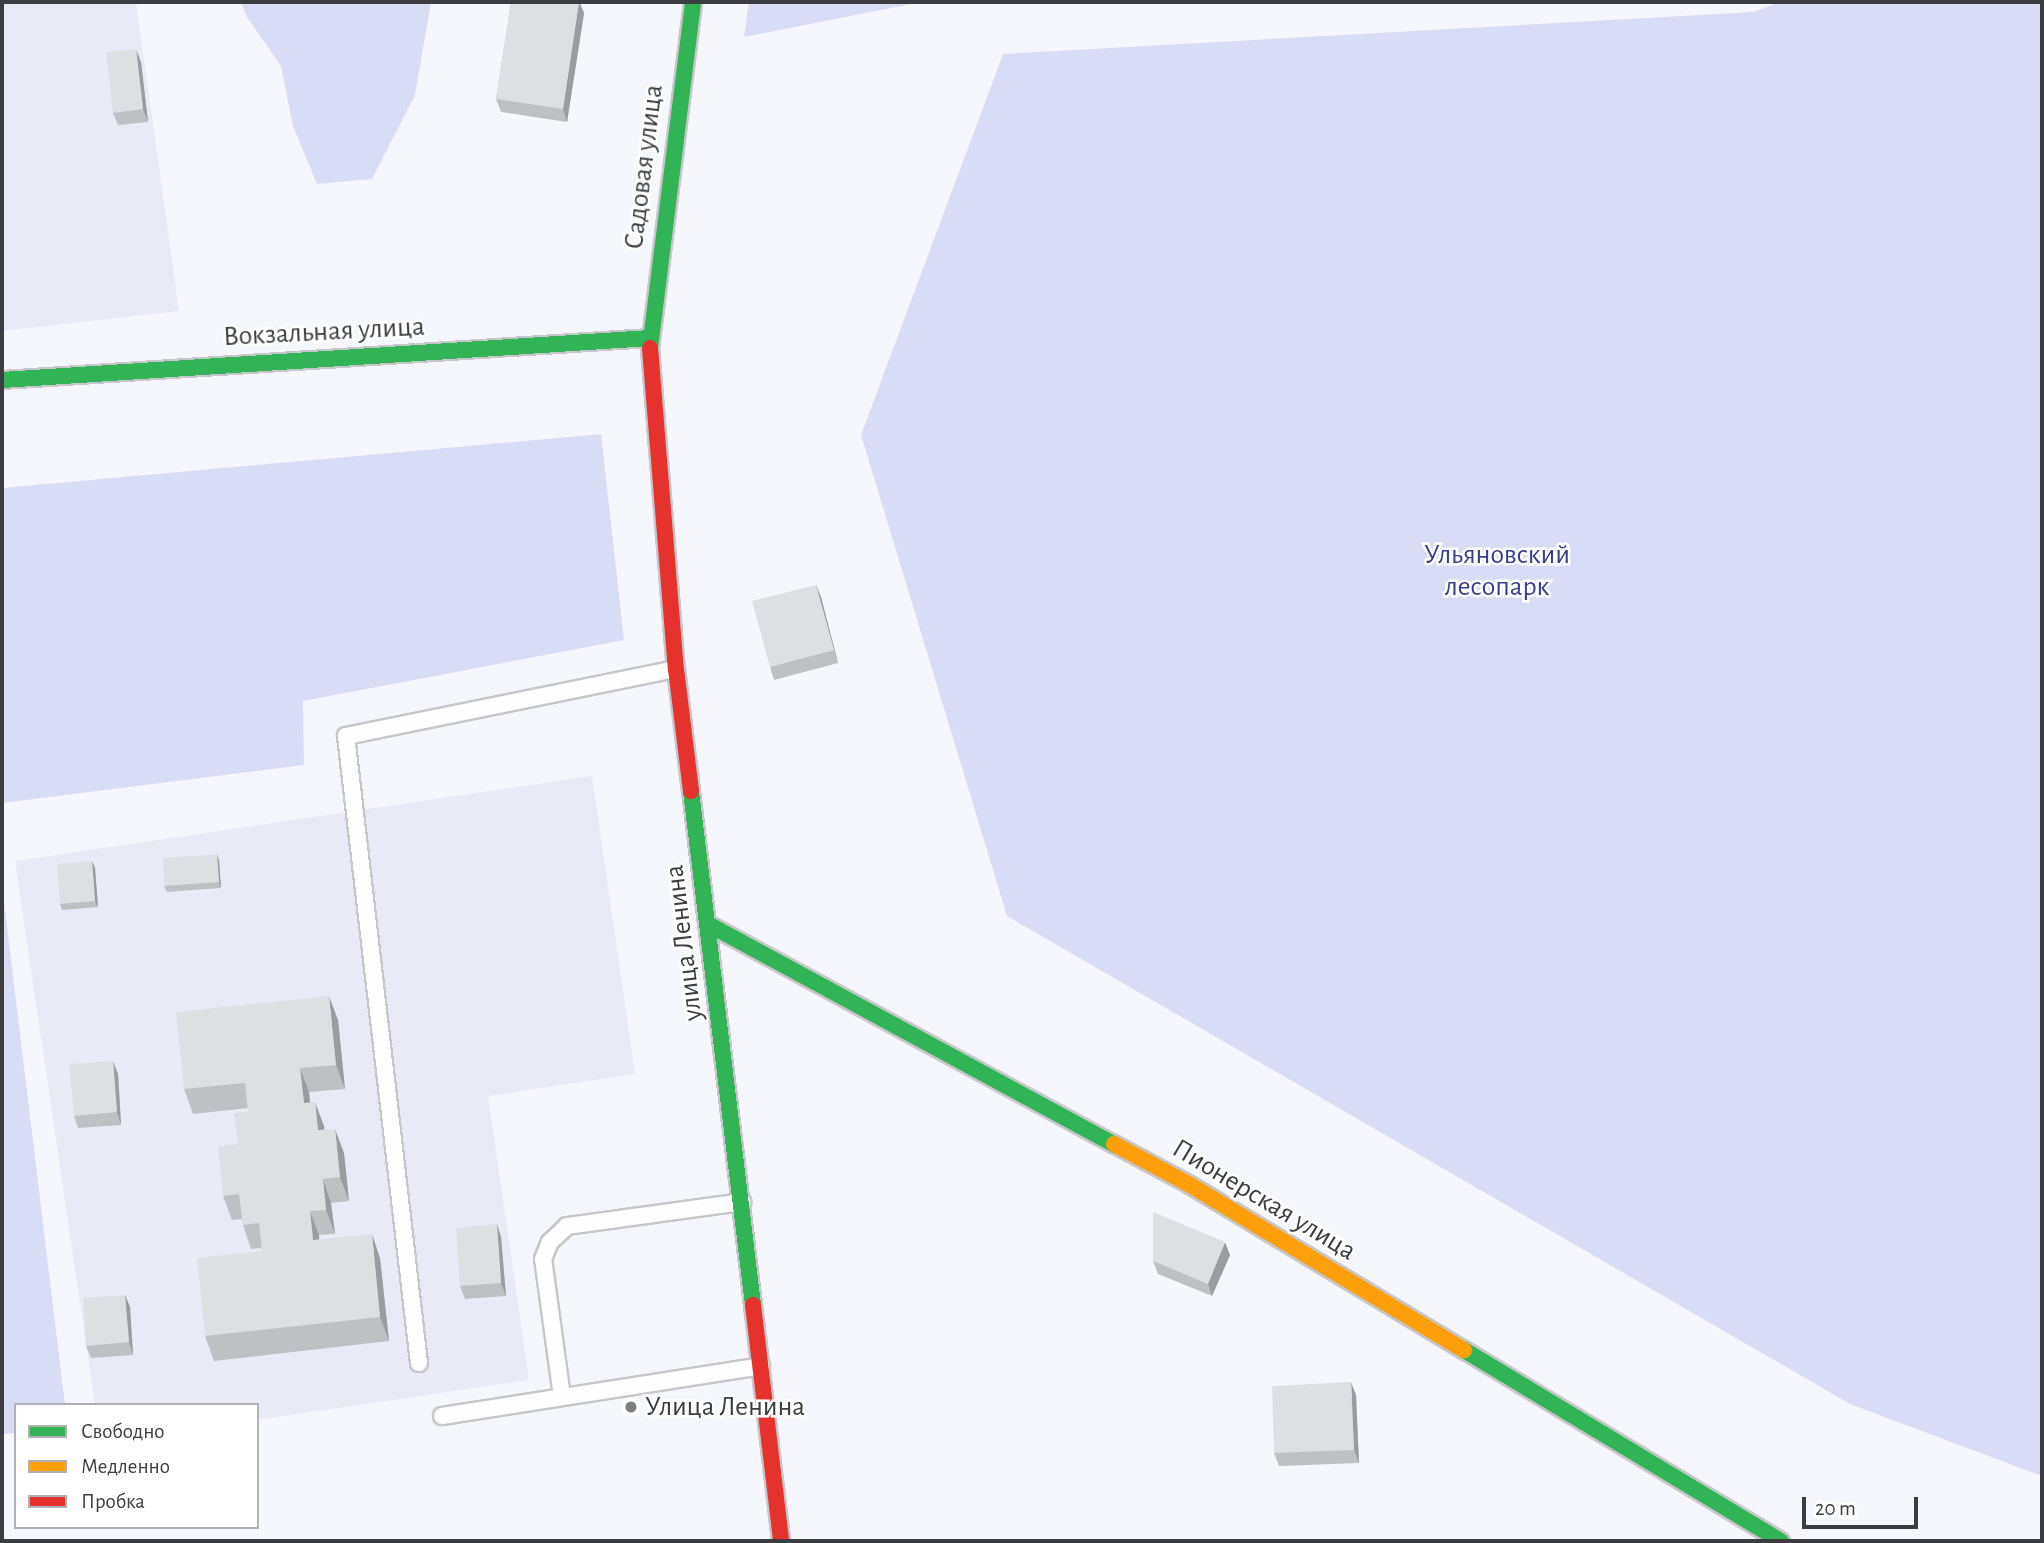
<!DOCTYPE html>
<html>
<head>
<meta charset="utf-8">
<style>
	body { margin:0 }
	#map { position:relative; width:2044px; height:1543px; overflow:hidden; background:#f6f7fc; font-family:"Alegreya Sans",sans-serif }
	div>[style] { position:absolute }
	.built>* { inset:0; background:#e8ebf6 }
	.green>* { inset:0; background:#d8dcf5 }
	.roads { filter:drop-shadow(2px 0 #c7c7cb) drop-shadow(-2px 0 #c7c7cb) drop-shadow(0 2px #c7c7cb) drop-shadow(0 -2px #c7c7cb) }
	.lane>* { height:16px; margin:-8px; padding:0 8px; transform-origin:8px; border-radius:8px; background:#fefeff }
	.fast>* { height:16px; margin:-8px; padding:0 8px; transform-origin:8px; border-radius:8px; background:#30b455 }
	.slow>* { height:16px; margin:-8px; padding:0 8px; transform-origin:8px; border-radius:8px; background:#ff9f0a }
	.jam>* { height:16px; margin:-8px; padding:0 8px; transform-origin:8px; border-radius:8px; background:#e5322d }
	.wall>* { inset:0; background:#bfc0c3 }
	.shaded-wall>* { inset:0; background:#9b9c9f }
	.building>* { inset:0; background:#dedfe3 }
	.dots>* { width:19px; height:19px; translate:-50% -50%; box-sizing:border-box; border:4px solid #fff; border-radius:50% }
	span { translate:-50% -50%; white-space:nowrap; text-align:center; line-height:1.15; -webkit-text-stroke:5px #fff; paint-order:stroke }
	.street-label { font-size:28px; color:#3c3d41 }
	.park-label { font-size:28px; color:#3a3f8b }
	.poi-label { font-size:28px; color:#3c3d41 }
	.left { translate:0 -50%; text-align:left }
	.frame { position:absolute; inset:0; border:4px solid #3c3d41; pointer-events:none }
	.legend { position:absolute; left:14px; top:1403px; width:245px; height:126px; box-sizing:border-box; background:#fff; border:2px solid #b1b1b3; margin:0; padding:9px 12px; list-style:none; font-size:21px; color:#3c3d41 }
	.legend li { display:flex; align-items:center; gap:14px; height:35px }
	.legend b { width:35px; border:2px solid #b1b1b3 }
	.scale { position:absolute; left:1802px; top:1497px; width:116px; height:32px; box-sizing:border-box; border:4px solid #3c3d41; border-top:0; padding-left:9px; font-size:21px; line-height:24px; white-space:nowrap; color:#3c3d41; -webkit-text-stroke:5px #fff; paint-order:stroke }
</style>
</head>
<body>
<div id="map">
	<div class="built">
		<div style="clip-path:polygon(2px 2px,136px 2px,179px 311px,2px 331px)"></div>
		<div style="clip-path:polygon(592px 776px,635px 1074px,488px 1096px,529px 1380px,257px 1420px,257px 1405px,95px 1405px,15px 861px)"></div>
	</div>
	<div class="green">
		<div style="clip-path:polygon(241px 2px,431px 2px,415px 95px,372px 179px,317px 184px,293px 126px,281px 66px,247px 17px)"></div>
		<div style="clip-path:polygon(749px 2px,921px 2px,744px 37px)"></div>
		<div style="clip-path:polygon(1781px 2px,2042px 2px,2042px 1476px,1850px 1404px,1007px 916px,861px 435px,1003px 54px,1753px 12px)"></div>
		<div style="clip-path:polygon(601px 434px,624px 640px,303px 701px,304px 765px,2px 803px,2px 488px)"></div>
		<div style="clip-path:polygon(2px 885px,65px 1405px,16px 1405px,16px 1433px,2px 1434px)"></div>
	</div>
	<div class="roads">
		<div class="lane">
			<div style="left:419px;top:1363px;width:631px;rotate:-96.64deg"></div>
			<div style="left:346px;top:736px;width:337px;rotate:-11.5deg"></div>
			<div style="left:562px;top:1397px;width:139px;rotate:-97.8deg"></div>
			<div style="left:543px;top:1259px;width:18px;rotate:-68deg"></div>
			<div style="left:550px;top:1242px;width:23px;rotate:-43deg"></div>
			<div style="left:567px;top:1226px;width:177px;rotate:-7.8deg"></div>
			<div style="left:442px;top:1416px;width:323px;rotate:-8.9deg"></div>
		</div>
		<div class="fast">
			<div style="left:650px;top:348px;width:349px;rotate:-82.9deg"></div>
			<div style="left:2px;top:380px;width:648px;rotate:-3.71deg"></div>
			<div style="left:691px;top:791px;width:518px;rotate:83.12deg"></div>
			<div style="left:708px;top:924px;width:462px;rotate:28.5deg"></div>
			<div style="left:1464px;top:1350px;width:370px;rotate:31.1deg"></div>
		</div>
		<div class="slow">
			<div style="left:1114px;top:1144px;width:86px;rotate:28.3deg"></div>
			<div style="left:1190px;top:1185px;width:320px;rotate:31.1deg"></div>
		</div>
		<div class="jam">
			<div style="left:650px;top:348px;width:322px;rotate:85.4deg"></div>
			<div style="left:676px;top:669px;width:123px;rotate:83deg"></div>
			<div style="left:753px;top:1305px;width:238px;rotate:83.2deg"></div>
		</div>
	</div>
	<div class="wall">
		<div style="clip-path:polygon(511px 2px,580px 2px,584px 13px,567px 122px,501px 112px,496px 99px)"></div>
		<div style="clip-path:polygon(141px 62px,148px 122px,118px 125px,113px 113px)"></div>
		<div style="clip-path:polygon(816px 585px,821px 597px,838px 663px,774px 680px,770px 667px)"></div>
		<div style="clip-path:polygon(219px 860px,221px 888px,167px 892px,164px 886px)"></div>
		<div style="clip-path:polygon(92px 861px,95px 868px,98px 907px,62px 910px,60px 904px)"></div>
		<div style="clip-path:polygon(338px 1020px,345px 1089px,309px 1092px,310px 1102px,324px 1126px,324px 1130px,344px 1153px,349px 1201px,331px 1203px,335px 1234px,319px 1235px,319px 1239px,380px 1258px,389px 1341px,214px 1361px,205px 1336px,262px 1251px,261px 1248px,251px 1249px,243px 1225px,242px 1219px,232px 1220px,223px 1196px,238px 1144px,248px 1112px,248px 1108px,193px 1114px,184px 1089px)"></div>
		<div style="clip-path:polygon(118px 1074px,121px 1125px,78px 1128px,74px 1116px)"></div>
		<div style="clip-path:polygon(497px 1224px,501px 1237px,506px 1296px,465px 1299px,460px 1286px)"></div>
		<div style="clip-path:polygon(1230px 1255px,1212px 1296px,1158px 1274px,1153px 1261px)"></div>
		<div style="clip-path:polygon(125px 1295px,130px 1307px,133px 1355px,91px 1358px,86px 1346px)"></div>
		<div style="clip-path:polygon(1356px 1395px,1359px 1463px,1279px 1466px,1274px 1453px)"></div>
	</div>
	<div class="shaded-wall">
		<div style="clip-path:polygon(579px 2px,584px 13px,567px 122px,563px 109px)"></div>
		<div style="clip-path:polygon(136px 49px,141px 62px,148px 122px,143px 109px)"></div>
		<div style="clip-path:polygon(816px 585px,821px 597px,838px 663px,834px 650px)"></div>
		<div style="clip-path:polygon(217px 854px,219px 860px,221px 888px,219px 882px)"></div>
		<div style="clip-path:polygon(92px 861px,95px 868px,98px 907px,95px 901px)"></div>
		<div style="clip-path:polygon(329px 996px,338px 1020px,345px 1089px,336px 1065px)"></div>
		<div style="clip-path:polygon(113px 1061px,118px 1074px,121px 1125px,117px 1112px)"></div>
		<div style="clip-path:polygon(300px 1068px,309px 1092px,312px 1127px,304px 1103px)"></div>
		<div style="clip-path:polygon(315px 1102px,324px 1126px,327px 1154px,318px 1130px)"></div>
		<div style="clip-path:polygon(335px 1129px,344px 1153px,349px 1201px,340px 1177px)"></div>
		<div style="clip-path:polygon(323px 1179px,331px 1203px,335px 1234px,326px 1210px)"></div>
		<div style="clip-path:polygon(310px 1211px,319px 1235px,321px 1264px,313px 1240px)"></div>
		<div style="clip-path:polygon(497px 1224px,501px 1237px,506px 1296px,501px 1283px)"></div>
		<div style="clip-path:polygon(372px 1234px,380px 1258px,389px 1341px,380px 1317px)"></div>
		<div style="clip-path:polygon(1225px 1242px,1230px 1255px,1212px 1296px,1208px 1284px)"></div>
		<div style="clip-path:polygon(125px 1295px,130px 1307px,133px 1355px,129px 1342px)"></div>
		<div style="clip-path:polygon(1351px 1382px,1356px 1395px,1359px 1463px,1354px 1450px)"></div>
	</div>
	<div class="building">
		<div style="clip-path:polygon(511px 2px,579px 2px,563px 109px,496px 99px)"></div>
		<div style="clip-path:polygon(136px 49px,143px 109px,113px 113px,106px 52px)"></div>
		<div style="clip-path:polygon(816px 585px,834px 650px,770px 667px,752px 601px)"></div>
		<div style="clip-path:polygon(217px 854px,219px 882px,164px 886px,163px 858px)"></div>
		<div style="clip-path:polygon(92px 861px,95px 901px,60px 904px,57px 864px)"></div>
		<div style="clip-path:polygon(329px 996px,336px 1065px,300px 1068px,304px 1103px,315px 1102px,318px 1130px,335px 1129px,340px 1177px,323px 1179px,326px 1210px,310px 1211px,313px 1240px,372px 1234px,380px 1317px,205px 1336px,197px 1258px,262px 1251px,259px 1223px,243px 1225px,239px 1194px,223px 1196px,218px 1146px,238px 1144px,234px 1113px,248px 1112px,245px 1083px,184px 1089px,176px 1012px)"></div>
		<div style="clip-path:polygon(113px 1061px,117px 1112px,74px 1116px,69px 1064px)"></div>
		<div style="clip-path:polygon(1153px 1212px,1225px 1242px,1208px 1284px,1153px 1261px)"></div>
		<div style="clip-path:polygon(497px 1224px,501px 1283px,460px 1286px,456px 1228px)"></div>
		<div style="clip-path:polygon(125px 1295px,129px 1342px,86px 1346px,83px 1298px)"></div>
		<div style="clip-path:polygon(1351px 1382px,1354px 1450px,1274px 1453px,1272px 1386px)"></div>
	</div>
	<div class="dots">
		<div style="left:631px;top:1407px;background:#7d7e82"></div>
	</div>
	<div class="street-label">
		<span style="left:644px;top:167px;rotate:-83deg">Садовая улица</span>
		<span style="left:324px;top:332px;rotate:-3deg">Вокзальная улица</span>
		<span style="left:684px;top:943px;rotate:-97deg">улица Ленина</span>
		<span style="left:1264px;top:1200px;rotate:31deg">Пионерская улица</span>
	</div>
	<div class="park-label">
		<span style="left:1497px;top:571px">Ульяновский<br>лесопарк</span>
	</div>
	<div class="poi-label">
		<span class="left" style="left:645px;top:1407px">Улица Ленина</span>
	</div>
	<div class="frame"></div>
	<ul class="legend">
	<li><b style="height:9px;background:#30b455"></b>Свободно</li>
	<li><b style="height:9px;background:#ff9f0a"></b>Медленно</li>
	<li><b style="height:9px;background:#e5322d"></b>Пробка</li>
	</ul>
	<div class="scale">20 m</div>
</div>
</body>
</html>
